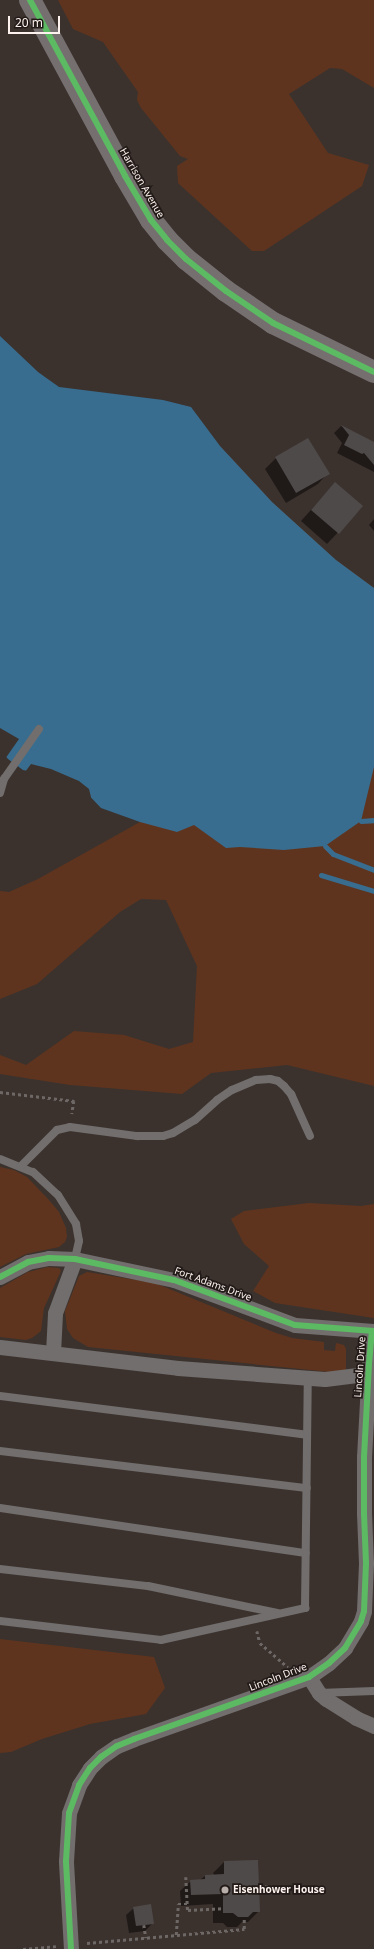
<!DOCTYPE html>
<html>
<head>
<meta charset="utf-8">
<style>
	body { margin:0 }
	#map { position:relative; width:374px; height:1949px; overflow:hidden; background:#3b322e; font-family:"Noto Sans",sans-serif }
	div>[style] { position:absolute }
	.green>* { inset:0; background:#5f341e }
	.water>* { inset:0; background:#386d90 }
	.pier>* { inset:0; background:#3b322e }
	.shadow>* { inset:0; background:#0007 }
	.stream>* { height:5px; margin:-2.5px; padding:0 2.5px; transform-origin:2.5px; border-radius:2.5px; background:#386d90 }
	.building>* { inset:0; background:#4f4a4a }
	.path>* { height:2.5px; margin-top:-1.25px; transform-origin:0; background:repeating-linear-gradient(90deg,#6d6866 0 3px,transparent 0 6px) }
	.lane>* { height:8px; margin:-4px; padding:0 4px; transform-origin:4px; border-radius:4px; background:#716e6d }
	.street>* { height:15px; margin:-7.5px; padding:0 7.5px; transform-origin:7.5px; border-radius:7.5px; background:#716e6d }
	.secondary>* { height:22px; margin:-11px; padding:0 11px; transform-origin:11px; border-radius:11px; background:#756f6f }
	.cycleway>* { height:6px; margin:-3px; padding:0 3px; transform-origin:3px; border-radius:3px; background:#5cba63 }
	.dots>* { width:11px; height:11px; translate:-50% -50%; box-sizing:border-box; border:2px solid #211a17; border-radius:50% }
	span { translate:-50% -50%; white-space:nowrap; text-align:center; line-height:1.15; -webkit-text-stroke:3.5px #211a17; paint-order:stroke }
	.street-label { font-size:10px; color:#fdf2ed }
	.poi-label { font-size:10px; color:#fdf2ed; font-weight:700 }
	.left { translate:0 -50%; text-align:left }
	.scale { position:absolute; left:8px; top:16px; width:52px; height:18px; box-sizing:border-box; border:2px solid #fdf2ed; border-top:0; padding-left:5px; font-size:12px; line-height:14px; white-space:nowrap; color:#fdf2ed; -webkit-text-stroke:3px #211a17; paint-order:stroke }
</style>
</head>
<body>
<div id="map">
	<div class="green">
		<div style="clip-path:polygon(58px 0,374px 0,374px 88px,342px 69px,330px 68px,289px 94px,328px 153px,369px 165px,362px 186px,264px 251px,252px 251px,178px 183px,177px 166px,188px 159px,180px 156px,141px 108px,137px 100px,138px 92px,103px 42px,73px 29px)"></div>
		<div style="clip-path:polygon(220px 446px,272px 502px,336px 560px,374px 588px,374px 1086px,287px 1065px,211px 1073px,182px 1094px,70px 1085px,0 1074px,0 1055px,26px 1065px,74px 1031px,124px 1035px,169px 1049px,193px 1042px,197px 966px,166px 900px,141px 899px,120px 912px,37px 984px,0 999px,0 891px,9px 892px,38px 879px,140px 822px)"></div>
		<div style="clip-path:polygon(0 1167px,14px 1170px,27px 1177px,49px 1200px,59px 1212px,66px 1228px,67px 1237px,65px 1242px,59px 1247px,26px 1254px,0 1267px)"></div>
		<div style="clip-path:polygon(309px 1203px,361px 1206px,374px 1204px,374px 1318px,275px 1303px,253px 1291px,269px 1266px,244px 1244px,231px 1219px,244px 1211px)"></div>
		<div style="clip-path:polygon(48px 1267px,59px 1268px,61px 1271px,44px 1308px,41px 1331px,32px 1338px,26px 1340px,0 1337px,0 1288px,28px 1272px)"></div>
		<div style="clip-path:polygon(87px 1272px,155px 1283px,276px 1333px,292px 1338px,324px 1342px,324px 1350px,335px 1351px,336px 1343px,344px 1345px,346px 1349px,346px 1369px,340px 1373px,88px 1347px,73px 1338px,67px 1329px,65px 1311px,79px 1276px)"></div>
		<div style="clip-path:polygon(0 1639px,154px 1657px,165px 1688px,146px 1714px,90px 1724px,42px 1739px,11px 1752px,0 1753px)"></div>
	</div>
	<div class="water">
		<div style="clip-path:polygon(0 336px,38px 372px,59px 387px,163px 400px,191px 407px,220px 446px,272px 502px,336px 560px,374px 588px,374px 767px,361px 821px,325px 846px,284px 850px,240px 847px,226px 848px,194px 825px,177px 832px,140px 822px,101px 808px,82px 788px,47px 775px,23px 770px,8px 759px,0 749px)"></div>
	</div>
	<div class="pier">
		<div style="clip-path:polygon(0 728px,19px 739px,5px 759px,0 753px)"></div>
		<div style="clip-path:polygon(31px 764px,51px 769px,79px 781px,89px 789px,91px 797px,89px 798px,81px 790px,47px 777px,25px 772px)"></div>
	</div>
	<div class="shadow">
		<div style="clip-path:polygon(341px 426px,374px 443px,374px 472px,337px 453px,342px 443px,334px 433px)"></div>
		<div style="clip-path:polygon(276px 458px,328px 473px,318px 484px,286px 503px,265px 469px)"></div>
		<div style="clip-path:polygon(335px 483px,362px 507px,327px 544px,301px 521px)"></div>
		<div style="clip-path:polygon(374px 519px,374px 531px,369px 525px)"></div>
		<div style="clip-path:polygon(224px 1862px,259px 1911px,248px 1922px,242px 1922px,237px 1927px,227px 1927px,223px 1923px,213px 1923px,213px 1904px,181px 1906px,180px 1891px,191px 1881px,200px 1880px,205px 1876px,214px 1875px,213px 1873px)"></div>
		<div style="clip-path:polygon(134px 1908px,153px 1923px,145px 1931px,129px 1933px,126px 1915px)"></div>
	</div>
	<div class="stream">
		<div style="left:361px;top:821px;width:13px;rotate:-4deg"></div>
		<div style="left:325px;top:846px;width:11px;rotate:45deg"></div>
		<div style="left:333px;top:854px;width:44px;rotate:21.3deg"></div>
		<div style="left:321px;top:875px;width:55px;rotate:16.8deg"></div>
	</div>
	<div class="building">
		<div style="clip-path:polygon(341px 425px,374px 442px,374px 465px,364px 453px,362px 454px,344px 445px,349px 435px)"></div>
		<div style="clip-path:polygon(308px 438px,330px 474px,296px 493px,275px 457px)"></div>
		<div style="clip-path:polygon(335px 482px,363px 506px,339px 534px,311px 510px)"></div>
		<div style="clip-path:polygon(258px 1860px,260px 1912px,253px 1912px,248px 1917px,238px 1917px,233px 1913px,223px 1913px,223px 1894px,191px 1895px,190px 1880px,205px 1879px,205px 1875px,224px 1874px,224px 1861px)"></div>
		<div style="clip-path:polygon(151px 1904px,154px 1924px,136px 1926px,133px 1907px)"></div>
	</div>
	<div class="path">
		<div style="left:0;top:1092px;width:75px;rotate:6.9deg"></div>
		<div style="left:74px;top:1101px;width:13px;rotate:99deg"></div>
		<div style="left:257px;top:1631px;width:12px;rotate:76deg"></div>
		<div style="left:260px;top:1643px;width:37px;rotate:41deg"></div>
		<div style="left:186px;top:1877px;width:33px;rotate:87deg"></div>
		<div style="left:188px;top:1910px;width:35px;rotate:-3deg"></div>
		<div style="left:259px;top:1887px;width:13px;rotate:-4deg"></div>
		<div style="left:144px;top:1925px;width:13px;rotate:81deg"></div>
		<div style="left:176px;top:1935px;width:31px;rotate:-86deg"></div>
		<div style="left:178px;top:1904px;width:9px"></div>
		<div style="left:87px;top:1943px;width:158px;rotate:-5.1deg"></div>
		<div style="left:244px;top:1929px;width:12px;rotate:-90deg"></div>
		<div style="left:23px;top:1949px;width:33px;rotate:-5deg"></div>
	</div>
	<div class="lane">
		<div style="left:0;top:793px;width:15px;rotate:-74deg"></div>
		<div style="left:4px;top:779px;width:61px;rotate:-55deg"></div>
		<div style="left:0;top:1159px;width:35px;rotate:22deg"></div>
		<div style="left:33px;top:1172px;width:34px;rotate:43deg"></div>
		<div style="left:58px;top:1195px;width:34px;rotate:58deg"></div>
		<div style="left:76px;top:1224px;width:17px;rotate:80deg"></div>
		<div style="left:79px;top:1241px;width:18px;rotate:103deg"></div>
		<div style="left:21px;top:1166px;width:51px;rotate:-45deg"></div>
		<div style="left:57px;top:1130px;width:13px;rotate:-13deg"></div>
		<div style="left:70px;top:1127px;width:68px;rotate:7.7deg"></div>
		<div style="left:137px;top:1136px;width:26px"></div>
		<div style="left:163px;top:1136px;width:10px;rotate:-17deg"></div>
		<div style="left:173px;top:1133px;width:26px;rotate:-31deg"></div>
		<div style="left:195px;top:1120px;width:30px;rotate:-42deg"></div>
		<div style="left:217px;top:1100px;width:18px;rotate:-34deg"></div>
		<div style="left:232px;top:1090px;width:26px;rotate:-23deg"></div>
		<div style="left:256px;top:1080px;width:14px;rotate:-4deg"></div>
		<div style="left:270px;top:1079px;width:8px;rotate:14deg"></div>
		<div style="left:278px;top:1081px;width:8px;rotate:40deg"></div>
		<div style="left:284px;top:1086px;width:11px;rotate:49deg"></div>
		<div style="left:291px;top:1094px;width:46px;rotate:65.7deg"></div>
		<div style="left:0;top:1396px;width:309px;rotate:7.2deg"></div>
		<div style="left:0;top:1451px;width:309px;rotate:6.9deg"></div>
		<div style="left:0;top:1508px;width:309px;rotate:8.4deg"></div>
		<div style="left:0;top:1569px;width:149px;rotate:6.6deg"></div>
		<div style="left:148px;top:1586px;width:132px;rotate:11.8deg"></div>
		<div style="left:0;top:1621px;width:162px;rotate:6.7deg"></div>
		<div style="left:161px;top:1640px;width:148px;rotate:-12.5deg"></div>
		<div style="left:305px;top:1608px;width:230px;rotate:-89.3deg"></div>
		<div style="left:319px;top:1693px;width:55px;rotate:-2.1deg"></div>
	</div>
	<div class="street">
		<div style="left:0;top:1277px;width:32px;rotate:-28deg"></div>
		<div style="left:28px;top:1262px;width:21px;rotate:-11deg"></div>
		<div style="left:49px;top:1258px;width:26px;rotate:2deg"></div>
		<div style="left:75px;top:1259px;width:101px;rotate:12deg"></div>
		<div style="left:174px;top:1280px;width:129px;rotate:20.4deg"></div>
		<div style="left:295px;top:1325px;width:79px;rotate:4.3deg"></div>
		<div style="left:0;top:1347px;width:179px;rotate:6.7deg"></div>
		<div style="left:178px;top:1368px;width:147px;rotate:4.3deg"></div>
		<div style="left:325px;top:1379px;width:49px;rotate:-7deg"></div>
		<div style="left:53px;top:1353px;width:40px;rotate:-87.1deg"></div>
		<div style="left:55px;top:1313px;width:58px;rotate:-69.7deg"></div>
		<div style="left:309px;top:1677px;width:19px;rotate:58deg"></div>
		<div style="left:319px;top:1693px;width:9px;rotate:41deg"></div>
		<div style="left:326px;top:1699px;width:36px;rotate:32deg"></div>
		<div style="left:356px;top:1718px;width:20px;rotate:24deg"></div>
		<div style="left:71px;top:1949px;width:88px;rotate:-93.3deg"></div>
		<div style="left:66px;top:1861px;width:48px;rotate:-86.4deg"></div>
		<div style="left:69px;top:1813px;width:30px;rotate:-70deg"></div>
		<div style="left:79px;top:1785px;width:20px;rotate:-57deg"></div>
		<div style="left:90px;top:1768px;width:16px;rotate:-45deg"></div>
		<div style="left:101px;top:1757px;width:19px;rotate:-35deg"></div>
		<div style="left:117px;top:1746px;width:18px;rotate:-22deg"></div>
		<div style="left:134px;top:1739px;width:186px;rotate:-19.5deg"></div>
		<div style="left:309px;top:1677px;width:24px;rotate:-35deg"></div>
		<div style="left:329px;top:1663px;width:22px;rotate:-43deg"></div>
		<div style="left:345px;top:1648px;width:31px;rotate:-59deg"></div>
		<div style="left:361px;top:1621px;width:10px;rotate:-73deg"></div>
		<div style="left:364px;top:1611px;width:48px;rotate:-87.6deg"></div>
		<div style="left:366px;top:1563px;width:49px;rotate:-92.3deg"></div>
		<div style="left:364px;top:1514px;width:57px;rotate:-90deg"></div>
		<div style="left:364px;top:1457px;width:93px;rotate:-86.9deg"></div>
		<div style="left:369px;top:1364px;width:33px;rotate:-85deg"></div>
	</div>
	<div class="secondary">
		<div style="left:30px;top:0;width:200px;rotate:61.6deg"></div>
		<div style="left:125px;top:176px;width:51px;rotate:59.4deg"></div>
		<div style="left:151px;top:220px;width:26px;rotate:51deg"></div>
		<div style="left:167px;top:240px;width:27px;rotate:45deg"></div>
		<div style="left:186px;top:259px;width:51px;rotate:38.7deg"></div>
		<div style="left:226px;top:291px;width:57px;rotate:34.2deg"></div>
		<div style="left:273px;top:323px;width:112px;rotate:25.9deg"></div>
	</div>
	<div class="cycleway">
		<div style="left:30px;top:0;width:200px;rotate:61.6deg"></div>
		<div style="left:125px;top:176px;width:51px;rotate:59.4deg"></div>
		<div style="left:151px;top:220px;width:26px;rotate:51deg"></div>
		<div style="left:167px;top:240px;width:27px;rotate:45deg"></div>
		<div style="left:186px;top:259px;width:51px;rotate:38.7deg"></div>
		<div style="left:226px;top:291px;width:57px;rotate:34.2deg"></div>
		<div style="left:273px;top:323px;width:112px;rotate:25.9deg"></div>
		<div style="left:0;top:1277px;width:32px;rotate:-28deg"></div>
		<div style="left:28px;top:1262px;width:21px;rotate:-11deg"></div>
		<div style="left:49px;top:1258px;width:26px;rotate:2deg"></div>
		<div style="left:75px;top:1259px;width:101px;rotate:12deg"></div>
		<div style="left:174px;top:1280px;width:129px;rotate:20.4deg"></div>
		<div style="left:295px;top:1325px;width:79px;rotate:4.3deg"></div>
		<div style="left:71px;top:1949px;width:88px;rotate:-93.3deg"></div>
		<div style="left:66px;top:1861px;width:48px;rotate:-86.4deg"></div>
		<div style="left:69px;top:1813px;width:30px;rotate:-70deg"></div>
		<div style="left:79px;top:1785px;width:20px;rotate:-57deg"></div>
		<div style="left:90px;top:1768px;width:16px;rotate:-45deg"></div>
		<div style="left:101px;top:1757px;width:19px;rotate:-35deg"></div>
		<div style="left:117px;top:1746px;width:18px;rotate:-22deg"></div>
		<div style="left:134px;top:1739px;width:186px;rotate:-19.5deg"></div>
		<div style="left:309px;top:1677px;width:24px;rotate:-35deg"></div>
		<div style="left:329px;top:1663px;width:22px;rotate:-43deg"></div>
		<div style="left:345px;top:1648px;width:31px;rotate:-59deg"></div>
		<div style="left:361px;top:1621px;width:10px;rotate:-73deg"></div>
		<div style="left:364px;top:1611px;width:48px;rotate:-87.6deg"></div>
		<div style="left:366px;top:1563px;width:49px;rotate:-92.3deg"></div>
		<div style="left:364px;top:1514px;width:57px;rotate:-90deg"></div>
		<div style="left:364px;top:1457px;width:93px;rotate:-86.9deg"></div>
		<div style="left:369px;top:1364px;width:33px;rotate:-85deg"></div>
	</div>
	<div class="dots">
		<div style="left:225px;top:1890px;background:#b9afaa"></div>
	</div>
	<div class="street-label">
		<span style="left:142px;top:183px;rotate:60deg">Harrison Avenue</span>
		<span style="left:213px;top:1284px;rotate:20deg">Fort Adams Drive</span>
		<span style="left:360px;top:1367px;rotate:-86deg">Lincoln Drive</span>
		<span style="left:278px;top:1677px;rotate:-21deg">Lincoln Drive</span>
	</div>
	<div class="poi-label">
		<span class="left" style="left:233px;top:1890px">Eisenhower House</span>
	</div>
	<div class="scale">20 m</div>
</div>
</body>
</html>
